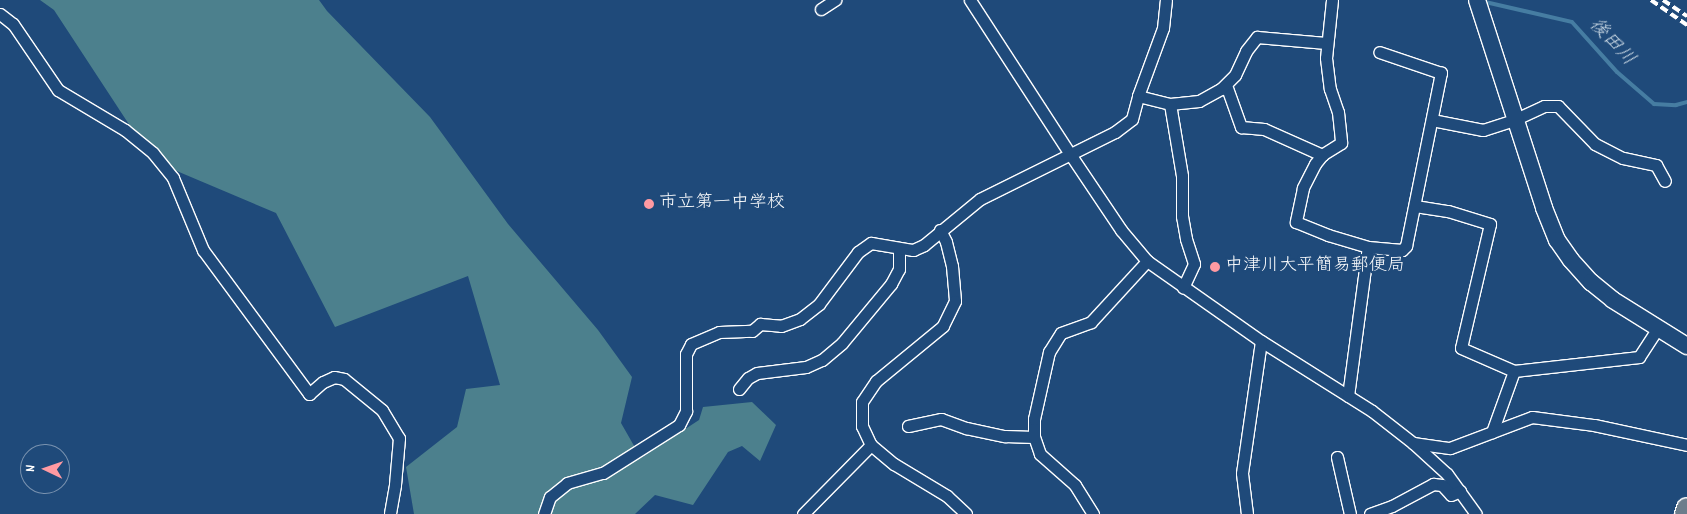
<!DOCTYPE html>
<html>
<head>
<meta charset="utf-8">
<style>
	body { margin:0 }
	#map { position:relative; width:1687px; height:514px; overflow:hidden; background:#1f4a7a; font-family:Dekko,"Klee One",sans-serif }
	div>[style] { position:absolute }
	.green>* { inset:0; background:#4c808d }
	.stream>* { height:4px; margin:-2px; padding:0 2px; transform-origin:2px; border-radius:2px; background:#467da2 }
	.roads { filter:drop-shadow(1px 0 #fff) drop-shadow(-1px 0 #fff) drop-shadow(0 1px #fff) drop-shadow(0 -1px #fff) }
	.street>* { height:11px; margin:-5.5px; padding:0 5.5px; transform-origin:5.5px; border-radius:5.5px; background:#1f4a7a }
	.secondary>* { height:16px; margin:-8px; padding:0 8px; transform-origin:8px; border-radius:8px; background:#1f4a7a }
	.highway>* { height:20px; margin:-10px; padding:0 10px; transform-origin:10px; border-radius:10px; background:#6c7d8c }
	.rail>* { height:4px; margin-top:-2px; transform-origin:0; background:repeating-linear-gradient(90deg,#fff 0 8px,transparent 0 12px) }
	.dots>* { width:14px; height:14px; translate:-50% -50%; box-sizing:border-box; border:2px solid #1f4a7a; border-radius:50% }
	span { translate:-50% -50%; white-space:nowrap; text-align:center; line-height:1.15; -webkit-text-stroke:5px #1f4a7a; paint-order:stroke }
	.poi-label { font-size:18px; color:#fff }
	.left { translate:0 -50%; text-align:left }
	.water-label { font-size:19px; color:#d1dee8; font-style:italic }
	.north { position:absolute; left:20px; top:444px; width:50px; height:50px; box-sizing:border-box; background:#1f4a7a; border:1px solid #7992af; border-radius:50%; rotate:273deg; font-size:14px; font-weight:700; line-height:20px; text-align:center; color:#fff }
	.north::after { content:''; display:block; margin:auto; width:18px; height:22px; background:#ff9aa2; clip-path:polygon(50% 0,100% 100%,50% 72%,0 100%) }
</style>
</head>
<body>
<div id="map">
	<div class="green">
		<div style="clip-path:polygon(40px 0,319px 0,327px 11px,430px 117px,508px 224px,598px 330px,632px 377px,621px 423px,641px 458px,699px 420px,703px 407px,752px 402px,776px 425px,760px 461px,742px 446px,728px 452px,693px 505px,655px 495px,635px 514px,414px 514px,406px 467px,457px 427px,466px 389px,500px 385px,468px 276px,335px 327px,276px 213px,153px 161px,54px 10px)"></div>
	</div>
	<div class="stream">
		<div style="left:1481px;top:1px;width:93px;rotate:13deg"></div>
		<div style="left:1572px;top:22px;width:67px;rotate:48deg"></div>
		<div style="left:1617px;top:72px;width:49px;rotate:40.9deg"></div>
		<div style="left:1654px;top:104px;width:22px;rotate:3deg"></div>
		<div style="left:1676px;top:105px;width:11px;rotate:-15deg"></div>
	</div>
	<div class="roads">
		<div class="street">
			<div style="left:970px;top:0;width:184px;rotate:57deg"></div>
			<div style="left:1070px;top:154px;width:92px;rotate:56.1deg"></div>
			<div style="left:1121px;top:230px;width:40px;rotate:50deg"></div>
			<div style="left:1147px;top:261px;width:139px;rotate:35.1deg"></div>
			<div style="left:1261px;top:341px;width:131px;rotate:32.2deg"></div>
			<div style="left:1372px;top:411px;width:52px;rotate:38deg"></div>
			<div style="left:1413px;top:443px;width:46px;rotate:42.4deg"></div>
			<div style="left:1447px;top:474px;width:49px;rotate:54.1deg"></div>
			<div style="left:1332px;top:0;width:58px;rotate:95.9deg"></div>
			<div style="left:1326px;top:58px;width:31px;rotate:83deg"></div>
			<div style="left:1330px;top:89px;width:24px;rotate:71deg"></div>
			<div style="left:1338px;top:112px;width:31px;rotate:84deg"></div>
			<div style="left:1341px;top:143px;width:22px;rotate:148deg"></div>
			<div style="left:1322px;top:155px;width:11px;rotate:128deg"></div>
			<div style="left:1315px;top:164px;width:27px;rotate:117deg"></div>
			<div style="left:1303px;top:188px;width:35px;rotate:102deg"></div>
			<div style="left:1296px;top:222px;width:35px;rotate:22deg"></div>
			<div style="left:1328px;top:235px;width:42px;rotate:16.7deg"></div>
			<div style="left:821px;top:9px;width:17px;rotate:-33deg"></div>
			<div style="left:0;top:14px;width:16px;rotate:38deg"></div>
			<div style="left:13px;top:24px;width:80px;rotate:55.7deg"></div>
			<div style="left:58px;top:90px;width:78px;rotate:30.8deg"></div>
			<div style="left:125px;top:130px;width:36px;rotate:39deg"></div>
			<div style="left:153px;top:153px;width:32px;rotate:51deg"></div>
			<div style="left:173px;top:178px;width:78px;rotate:67.4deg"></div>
			<div style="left:203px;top:250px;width:179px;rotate:53.6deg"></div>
			<div style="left:309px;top:394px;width:18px;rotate:-41deg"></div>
			<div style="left:323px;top:382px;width:12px;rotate:-24deg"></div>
			<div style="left:334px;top:377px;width:10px;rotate:11deg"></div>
			<div style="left:344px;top:379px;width:49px;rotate:39.2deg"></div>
			<div style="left:382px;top:410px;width:33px;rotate:59deg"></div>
			<div style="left:399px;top:438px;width:47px;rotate:94.9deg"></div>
			<div style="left:395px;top:485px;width:29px;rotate:100deg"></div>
			<div style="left:1226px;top:85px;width:45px;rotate:70.3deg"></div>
			<div style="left:1241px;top:127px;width:23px;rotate:5deg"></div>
			<div style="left:1264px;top:129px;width:64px;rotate:24.1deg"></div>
			<div style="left:1138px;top:96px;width:33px;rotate:14deg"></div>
			<div style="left:1170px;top:104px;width:29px;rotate:-6deg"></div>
			<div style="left:1199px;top:101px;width:25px;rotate:-29deg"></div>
			<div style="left:1221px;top:89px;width:20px;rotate:-45deg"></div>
			<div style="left:1235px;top:75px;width:26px;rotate:-65deg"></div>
			<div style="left:1246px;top:51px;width:18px;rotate:-52deg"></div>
			<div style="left:1257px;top:37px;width:69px;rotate:5deg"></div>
			<div style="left:1170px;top:104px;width:73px;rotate:80.5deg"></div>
			<div style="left:1182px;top:176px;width:40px;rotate:90deg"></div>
			<div style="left:1182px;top:216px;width:23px;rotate:80deg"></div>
			<div style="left:1186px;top:239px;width:26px;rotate:72deg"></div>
			<div style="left:1194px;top:264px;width:26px;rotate:115deg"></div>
			<div style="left:1432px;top:120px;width:52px;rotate:11.1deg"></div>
			<div style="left:1483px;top:130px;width:35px;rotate:-18deg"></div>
			<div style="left:1516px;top:119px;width:31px;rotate:-25deg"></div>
			<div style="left:1544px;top:106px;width:14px"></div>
			<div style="left:1558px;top:106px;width:53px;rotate:45.8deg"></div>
			<div style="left:1595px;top:144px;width:31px;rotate:27deg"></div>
			<div style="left:1623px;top:158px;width:34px;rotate:12deg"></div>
			<div style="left:1656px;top:165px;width:18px;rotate:61deg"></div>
			<div style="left:1415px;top:206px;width:33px;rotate:9deg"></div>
			<div style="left:1448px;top:211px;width:44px;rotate:17.2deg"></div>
			<div style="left:1490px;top:224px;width:127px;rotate:103.2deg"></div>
			<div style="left:1461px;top:348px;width:58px;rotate:23.5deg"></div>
			<div style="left:1514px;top:371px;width:65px;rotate:109.8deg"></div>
			<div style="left:940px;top:230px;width:13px;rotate:63deg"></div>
			<div style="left:946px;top:242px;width:25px;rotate:76deg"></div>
			<div style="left:952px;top:266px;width:35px;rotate:85deg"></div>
			<div style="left:955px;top:301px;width:28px;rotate:116deg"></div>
			<div style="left:943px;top:326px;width:87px;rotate:140.6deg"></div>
			<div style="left:876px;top:381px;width:25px;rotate:124deg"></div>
			<div style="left:862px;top:402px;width:24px;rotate:90deg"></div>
			<div style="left:862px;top:426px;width:21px;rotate:65deg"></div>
			<div style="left:871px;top:445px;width:30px;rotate:40deg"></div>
			<div style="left:894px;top:464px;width:62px;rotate:31.1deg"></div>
			<div style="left:947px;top:496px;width:26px;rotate:43deg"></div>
			<div style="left:1514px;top:371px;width:126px;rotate:-6.4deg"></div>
			<div style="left:1639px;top:357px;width:35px;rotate:-57deg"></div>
			<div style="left:739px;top:389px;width:14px;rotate:-51deg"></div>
			<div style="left:748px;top:378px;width:10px;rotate:-29deg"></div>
			<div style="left:757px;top:373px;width:49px;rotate:-7deg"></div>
			<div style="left:806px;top:367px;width:17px;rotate:-24deg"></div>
			<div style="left:822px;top:360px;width:26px;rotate:-40deg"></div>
			<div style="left:842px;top:343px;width:77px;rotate:-50.3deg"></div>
			<div style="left:891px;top:284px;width:17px;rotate:-62deg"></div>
			<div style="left:899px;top:269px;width:20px;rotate:-90deg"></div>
			<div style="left:1348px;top:396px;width:150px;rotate:-82.4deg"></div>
			<div style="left:1368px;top:247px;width:34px;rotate:5deg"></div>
			<div style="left:1402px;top:250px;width:6px;rotate:-45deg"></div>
			<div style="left:1406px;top:246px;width:177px;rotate:-78.6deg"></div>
			<div style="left:1441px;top:73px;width:65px;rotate:-161.3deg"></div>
			<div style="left:908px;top:426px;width:34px;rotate:-12deg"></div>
			<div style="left:941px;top:419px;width:27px;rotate:20deg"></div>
			<div style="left:966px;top:428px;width:40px;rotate:12deg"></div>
			<div style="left:1005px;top:436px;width:29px;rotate:2deg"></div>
			<div style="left:1413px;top:443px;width:37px;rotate:8deg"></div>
			<div style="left:1450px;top:448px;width:88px;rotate:-20.7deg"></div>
			<div style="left:1532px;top:417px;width:63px;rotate:7.4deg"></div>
			<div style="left:1594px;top:425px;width:95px;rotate:12.1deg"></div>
			<div style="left:1337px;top:457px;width:58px;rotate:77.2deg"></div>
			<div style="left:544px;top:514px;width:18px;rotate:-71deg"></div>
			<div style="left:550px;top:497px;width:22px;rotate:-39deg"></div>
			<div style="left:567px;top:483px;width:37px;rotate:-16deg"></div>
			<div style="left:603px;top:473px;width:90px;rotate:-32.3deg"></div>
			<div style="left:679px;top:425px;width:16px;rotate:-63deg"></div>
			<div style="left:686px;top:411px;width:57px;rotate:-90deg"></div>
			<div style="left:686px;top:354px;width:11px;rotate:-63deg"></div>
			<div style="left:691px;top:344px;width:30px;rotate:-23deg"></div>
			<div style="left:719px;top:332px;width:33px;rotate:-2deg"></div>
			<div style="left:752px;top:331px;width:11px;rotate:-41deg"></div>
			<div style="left:760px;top:324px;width:21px;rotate:5deg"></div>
			<div style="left:781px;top:326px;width:20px;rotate:-20deg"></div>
			<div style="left:800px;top:319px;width:24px;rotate:-38deg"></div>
			<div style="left:819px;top:304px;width:65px;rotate:-53.1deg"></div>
			<div style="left:858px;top:252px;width:16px;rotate:-35deg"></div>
			<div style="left:871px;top:243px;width:43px;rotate:9.5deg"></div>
			<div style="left:913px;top:250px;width:12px;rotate:-24deg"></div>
			<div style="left:924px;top:245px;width:72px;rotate:-39.4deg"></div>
			<div style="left:980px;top:199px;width:151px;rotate:-26.4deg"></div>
			<div style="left:1115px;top:132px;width:21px;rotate:-37deg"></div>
			<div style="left:1132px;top:119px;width:24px;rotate:-75deg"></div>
			<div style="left:1138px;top:96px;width:72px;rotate:-69.8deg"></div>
			<div style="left:1163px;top:28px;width:28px;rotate:-84deg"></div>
			<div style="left:803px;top:514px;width:97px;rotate:-45.4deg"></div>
			<div style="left:1093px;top:514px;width:34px;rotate:-122deg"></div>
			<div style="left:1075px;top:485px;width:47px;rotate:-138.5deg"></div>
			<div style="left:1040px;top:454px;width:18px;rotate:-109deg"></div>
			<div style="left:1034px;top:437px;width:18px;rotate:-90deg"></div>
			<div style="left:1034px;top:419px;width:69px;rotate:-77.4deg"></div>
			<div style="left:1049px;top:352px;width:22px;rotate:-58deg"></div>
			<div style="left:1061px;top:333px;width:32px;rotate:-20deg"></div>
			<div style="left:1091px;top:322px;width:83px;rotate:-47.4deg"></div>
			<div style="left:1247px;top:514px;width:41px;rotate:-97deg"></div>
			<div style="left:1242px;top:473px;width:133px;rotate:-81.8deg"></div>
			<div style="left:1370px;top:514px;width:23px;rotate:-20deg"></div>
			<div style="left:1392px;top:506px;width:47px;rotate:-28.2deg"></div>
			<div style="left:1433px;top:484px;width:9px;rotate:6deg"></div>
			<div style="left:1442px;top:485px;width:13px;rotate:48deg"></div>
			<div style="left:1451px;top:495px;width:10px;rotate:-24deg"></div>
		</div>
		<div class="secondary">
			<div style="left:1477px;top:0;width:219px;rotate:72.1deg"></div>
			<div style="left:1544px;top:208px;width:35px;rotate:68deg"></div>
			<div style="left:1557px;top:240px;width:24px;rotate:55deg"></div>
			<div style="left:1571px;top:260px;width:30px;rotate:48deg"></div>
			<div style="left:1591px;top:282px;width:28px;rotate:39deg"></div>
			<div style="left:1613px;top:300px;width:87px;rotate:31.9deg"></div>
		</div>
		<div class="highway">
			<div style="left:1685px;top:514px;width:6px;rotate:-72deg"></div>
		</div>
	</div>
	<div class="rail">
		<div style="left:1651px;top:0;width:44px;rotate:34.8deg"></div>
		<div style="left:1663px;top:0;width:29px;rotate:34deg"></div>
	</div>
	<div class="dots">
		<div style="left:649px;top:204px;background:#ff9aa2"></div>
		<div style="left:1215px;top:267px;background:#ff9aa2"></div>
	</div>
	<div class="poi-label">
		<span class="left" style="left:659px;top:204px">市立第一中学校</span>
		<span class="left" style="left:1225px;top:267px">中津川大平簡易郵便局</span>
	</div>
	<div class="water-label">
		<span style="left:1611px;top:43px;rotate:47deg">後田川</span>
	</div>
	<div class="north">N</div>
</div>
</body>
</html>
